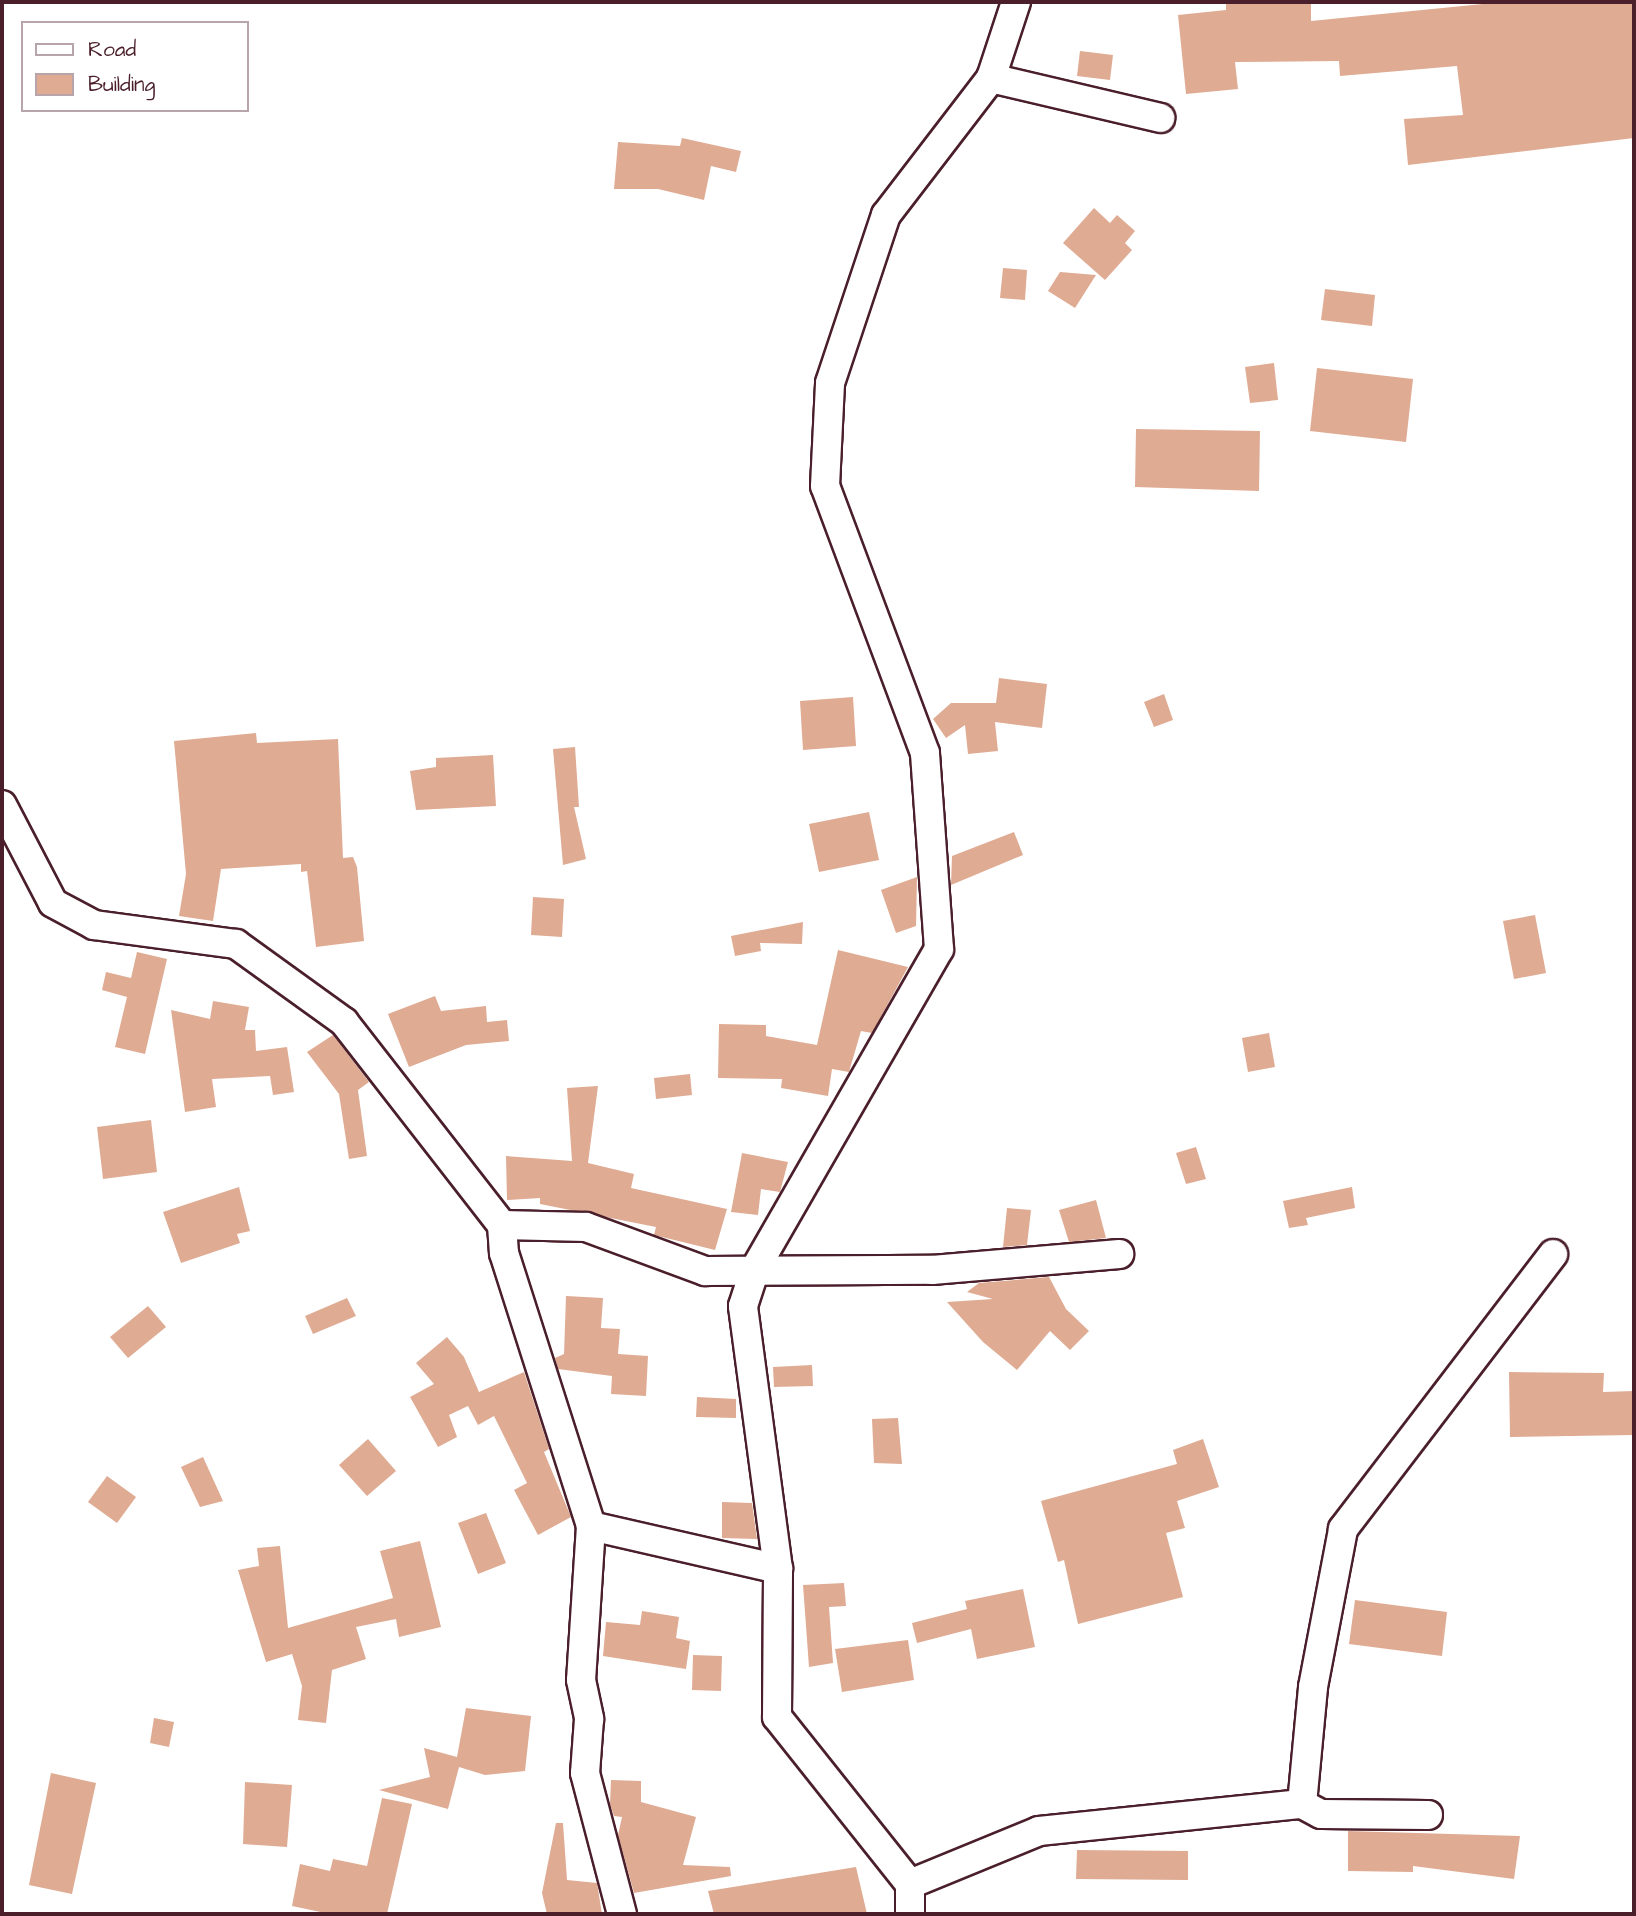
<!DOCTYPE html>
<html>
<head>
<meta charset="utf-8">
<style>
	body { margin:0 }
	#map { position:relative; width:1636px; height:1916px; overflow:hidden; background:#fff; font-family:"Architects Daughter",sans-serif }
	div>[style] { position:absolute }
	.building>* { inset:0; background:#dfab93 }
	.roads { filter:drop-shadow(2px 0 #4a1f2b) drop-shadow(-2px 0 #4a1f2b) drop-shadow(0 2px #4a1f2b) drop-shadow(0 -2px #4a1f2b) }
	.street>* { height:28px; margin:-14px; padding:0 14px; transform-origin:14px; border-radius:14px; background:#fff }
	span { translate:-50% -50%; white-space:nowrap; text-align:center; line-height:1.15; -webkit-text-stroke:7px #fff; paint-order:stroke }
	.frame { position:absolute; inset:0; border:4px solid #4a1f2b; pointer-events:none }
	.legend { position:absolute; left:21px; top:21px; width:228px; height:91px; box-sizing:border-box; background:#fff; border:2px solid #b7a5aa; margin:0; padding:9px 12px; list-style:none; font-size:21px; color:#4a1f2b }
	.legend li { display:flex; align-items:center; gap:14px; height:35px }
	.legend b { width:35px; border:2px solid #b7a5aa }
</style>
</head>
<body>
<div id="map">
	<div class="building">
		<div style="clip-path:polygon(1226px 2px,1311px 2px,1311px 21px,1503px 2px,1634px 2px,1634px 138px,1408px 165px,1404px 119px,1463px 115px,1457px 66px,1340px 76px,1339px 61px,1235px 62px,1238px 89px,1186px 94px,1178px 15px,1226px 10px)"></div>
		<div style="clip-path:polygon(1080px 51px,1113px 55px,1110px 80px,1077px 76px)"></div>
		<div style="clip-path:polygon(682px 138px,741px 151px,736px 172px,711px 166px,704px 200px,658px 189px,614px 189px,618px 142px,680px 146px)"></div>
		<div style="clip-path:polygon(1094px 208px,1110px 223px,1117px 215px,1135px 231px,1125px 243px,1132px 250px,1105px 280px,1063px 243px)"></div>
		<div style="clip-path:polygon(1003px 268px,1027px 270px,1025px 300px,1000px 298px)"></div>
		<div style="clip-path:polygon(1060px 272px,1096px 275px,1075px 308px,1048px 291px)"></div>
		<div style="clip-path:polygon(1325px 289px,1375px 295px,1372px 326px,1321px 320px)"></div>
		<div style="clip-path:polygon(1274px 363px,1278px 400px,1250px 403px,1245px 367px)"></div>
		<div style="clip-path:polygon(1317px 368px,1413px 379px,1406px 442px,1310px 431px)"></div>
		<div style="clip-path:polygon(1136px 429px,1260px 431px,1259px 491px,1135px 487px)"></div>
		<div style="clip-path:polygon(999px 678px,1047px 684px,1042px 728px,995px 722px,998px 751px,968px 754px,965px 725px,946px 738px,933px 719px,951px 703px,996px 703px)"></div>
		<div style="clip-path:polygon(1164px 694px,1173px 720px,1154px 727px,1144px 702px)"></div>
		<div style="clip-path:polygon(853px 697px,856px 746px,803px 750px,800px 701px)"></div>
		<div style="clip-path:polygon(256px 733px,257px 743px,338px 739px,343px 858px,353px 857px,357px 867px,364px 941px,316px 947px,307px 871px,301px 872px,301px 864px,221px 869px,213px 921px,179px 916px,186px 874px,174px 741px)"></div>
		<div style="clip-path:polygon(575px 747px,579px 807px,574px 807px,586px 859px,563px 865px,553px 749px)"></div>
		<div style="clip-path:polygon(493px 755px,496px 806px,416px 810px,410px 771px,436px 767px,436px 758px)"></div>
		<div style="clip-path:polygon(869px 812px,879px 860px,819px 872px,809px 824px)"></div>
		<div style="clip-path:polygon(1014px 832px,1023px 855px,951px 885px,952px 856px)"></div>
		<div style="clip-path:polygon(917px 877px,916px 926px,896px 933px,881px 890px)"></div>
		<div style="clip-path:polygon(533px 897px,564px 899px,562px 937px,531px 935px)"></div>
		<div style="clip-path:polygon(1535px 915px,1546px 973px,1514px 979px,1503px 921px)"></div>
		<div style="clip-path:polygon(803px 922px,802px 944px,760px 943px,761px 951px,735px 956px,731px 936px)"></div>
		<div style="clip-path:polygon(838px 950px,908px 967px,872px 1033px,861px 1031px,849px 1072px,832px 1069px,828px 1096px,781px 1088px,782px 1079px,718px 1078px,719px 1024px,766px 1025px,766px 1036px,817px 1045px)"></div>
		<div style="clip-path:polygon(137px 952px,167px 959px,145px 1054px,115px 1047px,127px 997px,102px 990px,106px 972px,131px 978px)"></div>
		<div style="clip-path:polygon(435px 996px,441px 1011px,486px 1006px,487px 1022px,507px 1020px,509px 1041px,466px 1045px,409px 1067px,388px 1014px)"></div>
		<div style="clip-path:polygon(213px 1001px,249px 1007px,245px 1030px,255px 1030px,256px 1051px,287px 1047px,294px 1092px,273px 1095px,270px 1076px,212px 1079px,216px 1107px,185px 1112px,171px 1010px,210px 1019px)"></div>
		<div style="clip-path:polygon(1269px 1033px,1275px 1067px,1248px 1072px,1242px 1038px)"></div>
		<div style="clip-path:polygon(333px 1035px,369px 1082px,358px 1090px,367px 1156px,349px 1159px,339px 1094px,307px 1052px)"></div>
		<div style="clip-path:polygon(690px 1074px,692px 1095px,656px 1099px,654px 1078px)"></div>
		<div style="clip-path:polygon(598px 1086px,588px 1163px,634px 1174px,631px 1188px,727px 1209px,715px 1250px,654px 1235px,656px 1227px,540px 1204px,540px 1198px,507px 1200px,506px 1156px,572px 1161px,567px 1088px)"></div>
		<div style="clip-path:polygon(151px 1120px,157px 1172px,103px 1179px,97px 1127px)"></div>
		<div style="clip-path:polygon(1196px 1147px,1206px 1179px,1186px 1184px,1176px 1153px)"></div>
		<div style="clip-path:polygon(742px 1153px,788px 1162px,780px 1192px,761px 1189px,758px 1215px,731px 1212px)"></div>
		<div style="clip-path:polygon(239px 1187px,250px 1231px,237px 1234px,240px 1243px,181px 1263px,163px 1212px)"></div>
		<div style="clip-path:polygon(1352px 1187px,1355px 1208px,1306px 1218px,1308px 1225px,1289px 1228px,1283px 1201px)"></div>
		<div style="clip-path:polygon(1096px 1200px,1106px 1238px,1069px 1242px,1059px 1210px)"></div>
		<div style="clip-path:polygon(1007px 1208px,1031px 1210px,1027px 1245px,1003px 1247px)"></div>
		<div style="clip-path:polygon(1049px 1277px,1066px 1309px,1089px 1331px,1070px 1350px,1050px 1331px,1017px 1370px,983px 1342px,947px 1302px,993px 1299px,967px 1292px,979px 1283px)"></div>
		<div style="clip-path:polygon(566px 1296px,603px 1298px,601px 1328px,620px 1329px,618px 1354px,648px 1356px,646px 1396px,611px 1394px,612px 1376px,558px 1369px,555px 1358px,564px 1354px)"></div>
		<div style="clip-path:polygon(347px 1298px,356px 1316px,313px 1334px,305px 1316px)"></div>
		<div style="clip-path:polygon(148px 1306px,166px 1327px,128px 1358px,110px 1337px)"></div>
		<div style="clip-path:polygon(447px 1337px,464px 1357px,479px 1392px,524px 1372px,549px 1449px,544px 1452px,571px 1517px,538px 1535px,514px 1490px,527px 1483px,494px 1416px,478px 1425px,468px 1406px,449px 1415px,457px 1437px,438px 1447px,410px 1397px,434px 1384px,416px 1363px)"></div>
		<div style="clip-path:polygon(812px 1365px,813px 1386px,774px 1387px,773px 1367px)"></div>
		<div style="clip-path:polygon(1509px 1372px,1604px 1373px,1603px 1392px,1634px 1391px,1634px 1435px,1510px 1437px)"></div>
		<div style="clip-path:polygon(697px 1397px,736px 1399px,736px 1418px,696px 1417px)"></div>
		<div style="clip-path:polygon(898px 1418px,902px 1464px,874px 1463px,872px 1419px)"></div>
		<div style="clip-path:polygon(368px 1439px,396px 1471px,367px 1496px,339px 1465px)"></div>
		<div style="clip-path:polygon(1203px 1439px,1219px 1487px,1177px 1501px,1185px 1528px,1166px 1533px,1183px 1597px,1078px 1624px,1064px 1560px,1058px 1562px,1041px 1501px,1177px 1464px,1173px 1450px)"></div>
		<div style="clip-path:polygon(203px 1457px,223px 1501px,200px 1507px,181px 1467px)"></div>
		<div style="clip-path:polygon(107px 1476px,136px 1497px,117px 1523px,88px 1502px)"></div>
		<div style="clip-path:polygon(722px 1502px,752px 1503px,757px 1539px,722px 1538px)"></div>
		<div style="clip-path:polygon(486px 1513px,506px 1563px,478px 1574px,458px 1523px)"></div>
		<div style="clip-path:polygon(420px 1541px,441px 1627px,399px 1637px,396px 1619px,356px 1627px,366px 1659px,332px 1670px,326px 1723px,298px 1720px,302px 1686px,292px 1654px,266px 1662px,238px 1570px,259px 1566px,257px 1548px,280px 1546px,288px 1628px,393px 1598px,380px 1551px)"></div>
		<div style="clip-path:polygon(844px 1583px,846px 1606px,829px 1607px,833px 1663px,809px 1667px,803px 1585px)"></div>
		<div style="clip-path:polygon(1023px 1589px,1035px 1647px,977px 1659px,971px 1629px,917px 1643px,912px 1623px,967px 1609px,965px 1601px)"></div>
		<div style="clip-path:polygon(1355px 1600px,1447px 1612px,1442px 1656px,1349px 1644px)"></div>
		<div style="clip-path:polygon(642px 1611px,679px 1617px,676px 1638px,690px 1641px,686px 1669px,603px 1656px,606px 1622px,640px 1625px)"></div>
		<div style="clip-path:polygon(908px 1640px,914px 1680px,842px 1692px,835px 1649px)"></div>
		<div style="clip-path:polygon(693px 1655px,722px 1656px,721px 1691px,692px 1690px)"></div>
		<div style="clip-path:polygon(466px 1708px,531px 1716px,525px 1771px,485px 1775px,459px 1767px,448px 1809px,379px 1790px,430px 1777px,424px 1748px,457px 1757px)"></div>
		<div style="clip-path:polygon(154px 1718px,174px 1722px,169px 1747px,150px 1743px)"></div>
		<div style="clip-path:polygon(51px 1773px,96px 1783px,72px 1894px,29px 1885px)"></div>
		<div style="clip-path:polygon(611px 1780px,641px 1781px,641px 1802px,696px 1817px,683px 1865px,730px 1867px,731px 1876px,634px 1893px,618px 1835px,622px 1817px,614px 1816px,610px 1804px)"></div>
		<div style="clip-path:polygon(245px 1782px,292px 1785px,287px 1847px,243px 1844px)"></div>
		<div style="clip-path:polygon(382px 1798px,412px 1804px,387px 1914px,330px 1914px,292px 1906px,300px 1864px,330px 1871px,333px 1859px,367px 1866px)"></div>
		<div style="clip-path:polygon(556px 1823px,563px 1823px,567px 1880px,597px 1883px,602px 1914px,547px 1914px,542px 1893px)"></div>
		<div style="clip-path:polygon(1348px 1831px,1520px 1836px,1514px 1879px,1413px 1866px,1413px 1872px,1348px 1871px)"></div>
		<div style="clip-path:polygon(1077px 1850px,1188px 1851px,1188px 1880px,1076px 1879px)"></div>
		<div style="clip-path:polygon(856px 1867px,867px 1914px,714px 1914px,708px 1891px)"></div>
	</div>
	<div class="roads">
		<div class="street">
			<div style="left:991px;top:78px;width:174px;rotate:13.3deg"></div>
			<div style="left:2px;top:805px;width:110px;rotate:62.5deg"></div>
			<div style="left:53px;top:903px;width:47px;rotate:28.2deg"></div>
			<div style="left:94px;top:925px;width:143px;rotate:7.6deg"></div>
			<div style="left:236px;top:944px;width:133px;rotate:35.8deg"></div>
			<div style="left:344px;top:1022px;width:257px;rotate:52.1deg"></div>
			<div style="left:502px;top:1225px;width:28px;rotate:86deg"></div>
			<div style="left:504px;top:1253px;width:287px;rotate:72.3deg"></div>
			<div style="left:591px;top:1526px;width:154px;rotate:93.7deg"></div>
			<div style="left:581px;top:1680px;width:40px;rotate:78deg"></div>
			<div style="left:589px;top:1719px;width:54px;rotate:94.2deg"></div>
			<div style="left:585px;top:1773px;width:146px;rotate:75.3deg"></div>
			<div style="left:502px;top:1225px;width:84px;rotate:1.4deg"></div>
			<div style="left:586px;top:1227px;width:127px;rotate:20.3deg"></div>
			<div style="left:705px;top:1271px;width:227px;rotate:-0.3deg"></div>
			<div style="left:932px;top:1270px;width:188px;rotate:-4.9deg"></div>
			<div style="left:591px;top:1526px;width:192px;rotate:12.9deg"></div>
			<div style="left:1302px;top:1804px;width:118px;rotate:-84.6deg"></div>
			<div style="left:1313px;top:1687px;width:161px;rotate:-79.2deg"></div>
			<div style="left:1343px;top:1529px;width:346px;rotate:-52.6deg"></div>
			<div style="left:910px;top:1884px;width:139px;rotate:-22.3deg"></div>
			<div style="left:1039px;top:1831px;width:264px;rotate:-5.9deg"></div>
			<div style="left:1302px;top:1804px;width:21px;rotate:28deg"></div>
			<div style="left:1321px;top:1814px;width:107px;rotate:0.5deg"></div>
			<div style="left:910px;top:1914px;width:30px;rotate:-90deg"></div>
			<div style="left:910px;top:1884px;width:213px;rotate:-128.5deg"></div>
			<div style="left:777px;top:1717px;width:148px;rotate:-89.6deg"></div>
			<div style="left:778px;top:1569px;width:265px;rotate:-97.6deg"></div>
			<div style="left:743px;top:1306px;width:39px;rotate:-72deg"></div>
			<div style="left:755px;top:1269px;width:369px;rotate:-60.1deg"></div>
			<div style="left:939px;top:949px;width:196px;rotate:-94.1deg"></div>
			<div style="left:925px;top:753px;width:285px;rotate:-110.5deg"></div>
			<div style="left:825px;top:486px;width:103px;rotate:-87.2deg"></div>
			<div style="left:830px;top:383px;width:177px;rotate:-71.6deg"></div>
			<div style="left:886px;top:215px;width:173px;rotate:-52.5deg"></div>
			<div style="left:991px;top:78px;width:80px;rotate:-71.8deg"></div>
		</div>
	</div>
	<div class="frame"></div>
	<ul class="legend">
	<li><b style="height:9px;background:#fff"></b>Road</li>
	<li><b style="height:19px;background:#dfab93"></b>Building</li>
	</ul>
</div>
</body>
</html>
